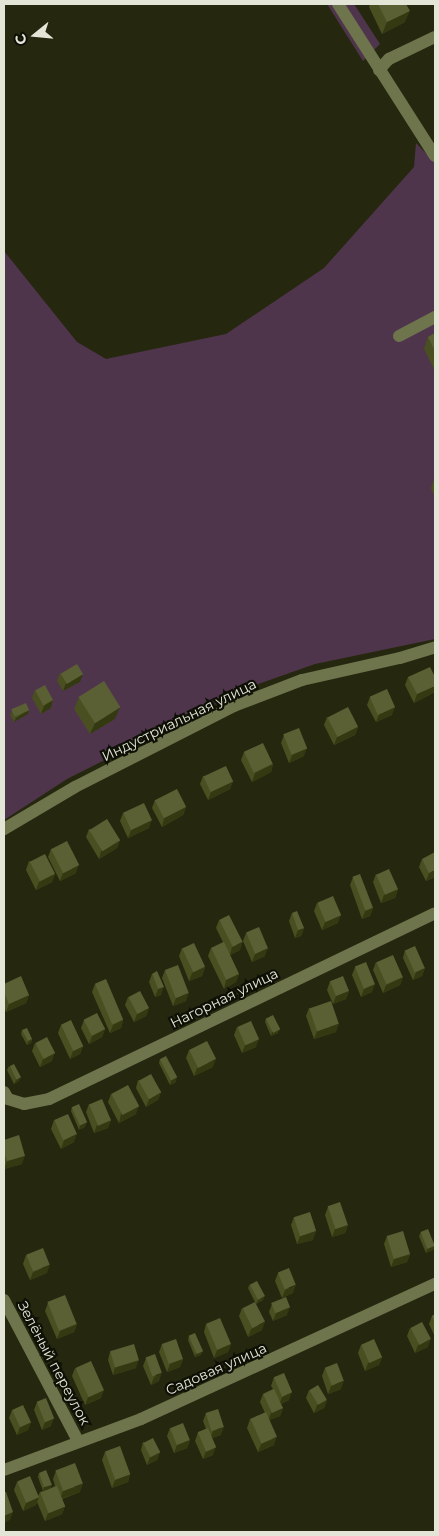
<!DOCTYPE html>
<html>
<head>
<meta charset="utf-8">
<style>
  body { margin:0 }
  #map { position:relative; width:439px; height:1536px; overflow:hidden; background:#25280f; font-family:Montserrat,sans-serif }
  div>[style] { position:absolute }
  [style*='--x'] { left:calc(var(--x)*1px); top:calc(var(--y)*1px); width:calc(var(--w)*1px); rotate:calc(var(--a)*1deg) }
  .green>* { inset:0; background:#4f354c }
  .minor>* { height:12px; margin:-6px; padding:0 6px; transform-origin:6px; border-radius:6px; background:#6e744c }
  .wall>* { inset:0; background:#4a4f21 }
  .shaded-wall>* { inset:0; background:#343911 }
  .building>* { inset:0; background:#5a6034; transform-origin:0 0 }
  span { translate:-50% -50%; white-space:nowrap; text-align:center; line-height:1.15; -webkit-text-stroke:4.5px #0e1006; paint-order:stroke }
  .street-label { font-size:14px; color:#e3e6d7 }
  .frame { position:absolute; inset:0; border:5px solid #e3e6d7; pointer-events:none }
  .north { position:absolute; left:10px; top:10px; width:50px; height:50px; -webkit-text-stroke:4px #0e1006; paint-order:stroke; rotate:253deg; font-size:14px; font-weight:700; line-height:20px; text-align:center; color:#e3e6d7 }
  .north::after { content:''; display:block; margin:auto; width:18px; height:22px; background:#e3e6d7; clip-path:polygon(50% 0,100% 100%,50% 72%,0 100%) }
</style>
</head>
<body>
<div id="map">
  <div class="green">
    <div style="clip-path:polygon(327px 4px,354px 4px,380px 44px,363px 61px)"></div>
    <div style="clip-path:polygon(416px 143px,435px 163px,435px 639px,315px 664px,247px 688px,67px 779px,4px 820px,4px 251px,77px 342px,106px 359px,226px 334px,324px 268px,414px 167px)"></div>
  </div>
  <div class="minor">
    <div style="--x:338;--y:4;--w:180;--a:57.5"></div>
    <div style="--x:379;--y:70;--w:15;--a:-48"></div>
    <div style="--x:389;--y:59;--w:51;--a:-25.6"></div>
    <div style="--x:399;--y:336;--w:41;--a:-27.8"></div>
    <div style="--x:4;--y:829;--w:82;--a:-30.6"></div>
    <div style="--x:75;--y:787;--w:178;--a:-27"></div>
    <div style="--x:234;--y:706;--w:73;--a:-20.9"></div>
    <div style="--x:302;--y:680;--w:100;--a:-12.7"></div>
    <div style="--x:400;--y:658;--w:37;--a:-17"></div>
    <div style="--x:4;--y:1092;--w:8;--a:60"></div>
    <div style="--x:8;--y:1099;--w:17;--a:17"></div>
    <div style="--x:24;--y:1104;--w:25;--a:-11"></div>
    <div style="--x:49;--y:1099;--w:428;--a:-25.7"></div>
    <div style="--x:4;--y:1300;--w:159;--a:62.3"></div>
    <div style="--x:4;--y:1470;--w:146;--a:-20.4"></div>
    <div style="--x:141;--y:1419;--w:324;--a:-24.7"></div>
  </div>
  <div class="wall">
    <div style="clip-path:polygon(370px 4px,406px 4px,405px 22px,382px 34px,369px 7px)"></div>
    <div style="clip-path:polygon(435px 333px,435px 371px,424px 349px,428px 337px)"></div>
    <div style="clip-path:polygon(435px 476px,435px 498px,431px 488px)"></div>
    <div style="clip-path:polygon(60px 673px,80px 682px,63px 691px,57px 681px)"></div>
    <div style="clip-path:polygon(408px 677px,435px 677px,435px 692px,414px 703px,405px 685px)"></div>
    <div style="clip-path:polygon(35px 690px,53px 700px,51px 708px,41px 714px,32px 698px)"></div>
    <div style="clip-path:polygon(79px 697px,115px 719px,90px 734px,74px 709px)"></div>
    <div style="clip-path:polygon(370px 697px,392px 715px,376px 722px,367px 705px)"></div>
    <div style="clip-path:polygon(29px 710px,28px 714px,14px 722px,10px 715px,12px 711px)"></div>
    <div style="clip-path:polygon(327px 717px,358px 727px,355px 735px,334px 745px,324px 725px)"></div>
    <div style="clip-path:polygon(284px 735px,304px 756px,289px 763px,281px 743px)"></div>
    <div style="clip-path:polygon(244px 752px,273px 764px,271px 772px,252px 782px,241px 760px)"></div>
    <div style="clip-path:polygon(203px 776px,233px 781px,230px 789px,208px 800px,200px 784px)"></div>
    <div style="clip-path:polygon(155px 800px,186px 807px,183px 815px,162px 827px,152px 808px)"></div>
    <div style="clip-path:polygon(123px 813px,149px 828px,128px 838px,120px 821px)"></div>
    <div style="clip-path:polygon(89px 829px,120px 840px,117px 848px,99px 859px,86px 837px)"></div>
    <div style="clip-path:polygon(51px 849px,76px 873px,60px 881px,48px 857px)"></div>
    <div style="clip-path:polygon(422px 859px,435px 877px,426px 881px,419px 867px)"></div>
    <div style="clip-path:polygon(29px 861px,55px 874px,52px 882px,36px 890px,26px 870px)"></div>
    <div style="clip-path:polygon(376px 874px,398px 889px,395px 898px,381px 903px,373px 882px)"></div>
    <div style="clip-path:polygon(353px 877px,373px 908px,370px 916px,362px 919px,350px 885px)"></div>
    <div style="clip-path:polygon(317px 903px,338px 923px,322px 930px,314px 911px)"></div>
    <div style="clip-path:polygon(292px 913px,304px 928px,301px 936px,295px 938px,289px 921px)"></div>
    <div style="clip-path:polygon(219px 920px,240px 950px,230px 955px,239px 974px,236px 982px,224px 989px,208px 956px,211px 948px,223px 942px,216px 928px)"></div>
    <div style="clip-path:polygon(246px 933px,265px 956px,252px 962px,243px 941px)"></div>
    <div style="clip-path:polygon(182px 948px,205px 967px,202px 976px,189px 981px,179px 956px)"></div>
    <div style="clip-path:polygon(405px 950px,425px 968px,422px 976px,413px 980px,403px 958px)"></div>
    <div style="clip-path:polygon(376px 962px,403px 977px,400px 985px,383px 993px,373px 970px)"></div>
    <div style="clip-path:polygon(355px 967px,372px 992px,361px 997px,352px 975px)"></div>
    <div style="clip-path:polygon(165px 970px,186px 1001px,173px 1006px,162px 978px)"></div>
    <div style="clip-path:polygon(152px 974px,161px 995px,155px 997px,149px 982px)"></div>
    <div style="clip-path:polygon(330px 981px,349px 991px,346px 999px,333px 1004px,327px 990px)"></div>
    <div style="clip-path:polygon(4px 984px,29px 995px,26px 1003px,6px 1012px,4px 1007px)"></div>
    <div style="clip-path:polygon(95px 984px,123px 1020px,121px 1028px,110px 1033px,92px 992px)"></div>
    <div style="clip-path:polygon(128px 997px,149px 1008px,146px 1016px,134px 1022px,125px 1005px)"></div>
    <div style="clip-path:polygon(309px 1008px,336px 1032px,314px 1039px,306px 1016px)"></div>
    <div style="clip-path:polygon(266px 1018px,278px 1033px,271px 1036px,265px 1022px)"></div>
    <div style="clip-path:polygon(84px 1020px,105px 1029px,102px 1037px,89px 1044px,81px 1028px)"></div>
    <div style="clip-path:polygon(61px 1025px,83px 1046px,80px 1054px,70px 1059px,58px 1033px)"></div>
    <div style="clip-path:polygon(237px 1027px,256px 1047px,242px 1053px,234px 1035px)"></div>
    <div style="clip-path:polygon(22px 1030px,32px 1039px,31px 1043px,27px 1045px,21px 1034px)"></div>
    <div style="clip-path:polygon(35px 1043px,52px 1061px,40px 1067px,32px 1051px)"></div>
    <div style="clip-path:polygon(189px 1050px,213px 1067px,194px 1076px,186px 1058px)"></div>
    <div style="clip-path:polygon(160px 1059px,176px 1082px,170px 1085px,159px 1063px)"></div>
    <div style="clip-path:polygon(9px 1066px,19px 1081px,14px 1084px,7px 1070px)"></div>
    <div style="clip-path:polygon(138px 1080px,161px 1092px,158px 1100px,146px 1107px,136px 1088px)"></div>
    <div style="clip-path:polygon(111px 1094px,136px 1114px,119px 1123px,108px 1102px)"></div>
    <div style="clip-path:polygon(89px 1104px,111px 1120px,108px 1128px,94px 1133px,86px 1112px)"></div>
    <div style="clip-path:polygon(72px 1107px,85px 1127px,79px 1130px,71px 1111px)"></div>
    <div style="clip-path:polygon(54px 1120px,74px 1142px,61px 1149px,51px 1129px)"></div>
    <div style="clip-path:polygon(4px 1140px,22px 1164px,4px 1169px)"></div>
    <div style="clip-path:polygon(328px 1207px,348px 1225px,345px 1233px,332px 1237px,325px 1215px)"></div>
    <div style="clip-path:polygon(294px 1217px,313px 1240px,297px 1244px,291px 1225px)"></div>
    <div style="clip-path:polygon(421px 1232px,435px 1246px,433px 1250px,426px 1253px,419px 1236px)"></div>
    <div style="clip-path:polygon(387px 1236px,410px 1254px,407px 1262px,391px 1267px,384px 1244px)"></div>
    <div style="clip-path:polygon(26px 1255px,47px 1273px,30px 1280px,23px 1264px)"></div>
    <div style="clip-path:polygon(278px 1273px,293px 1293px,282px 1298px,275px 1281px)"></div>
    <div style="clip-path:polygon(250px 1284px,263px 1300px,256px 1304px,248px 1288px)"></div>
    <div style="clip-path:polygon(48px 1303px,77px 1324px,74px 1332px,57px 1339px,45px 1311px)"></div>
    <div style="clip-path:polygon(272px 1304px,287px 1315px,273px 1321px,269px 1312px)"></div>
    <div style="clip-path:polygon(242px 1308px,262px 1330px,248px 1337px,239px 1316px)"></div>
    <div style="clip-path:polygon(435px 1314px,435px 1337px,429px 1324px,432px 1316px)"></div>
    <div style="clip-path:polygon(206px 1324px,231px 1344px,228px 1352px,214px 1358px,204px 1332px)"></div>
    <div style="clip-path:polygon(410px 1328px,428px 1347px,415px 1353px,407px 1336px)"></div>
    <div style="clip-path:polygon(189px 1336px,201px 1355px,195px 1357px,188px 1340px)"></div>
    <div style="clip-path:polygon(162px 1344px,183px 1359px,180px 1367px,167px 1372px,159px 1352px)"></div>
    <div style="clip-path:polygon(361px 1345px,382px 1357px,379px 1365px,365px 1371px,358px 1353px)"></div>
    <div style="clip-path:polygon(110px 1352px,136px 1368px,113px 1375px,108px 1360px)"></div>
    <div style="clip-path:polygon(146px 1358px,159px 1381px,151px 1385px,143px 1366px)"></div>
    <div style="clip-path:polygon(75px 1368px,101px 1398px,85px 1405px,72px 1376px)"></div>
    <div style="clip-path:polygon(325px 1368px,341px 1389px,328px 1394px,322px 1376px)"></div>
    <div style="clip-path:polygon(274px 1377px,289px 1400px,281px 1404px,283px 1408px,280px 1416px,269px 1420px,274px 1445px,258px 1452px,247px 1428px,250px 1419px,265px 1413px,260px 1402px,263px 1394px,273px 1389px,271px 1386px)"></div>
    <div style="clip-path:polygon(309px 1390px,327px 1400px,324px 1408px,314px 1413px,306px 1398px)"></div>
    <div style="clip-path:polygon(37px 1402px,51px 1426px,42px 1430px,34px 1410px)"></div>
    <div style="clip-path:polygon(12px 1410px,31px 1422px,28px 1430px,17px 1435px,9px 1418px)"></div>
    <div style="clip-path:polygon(206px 1413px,221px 1435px,212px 1438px,213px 1455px,203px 1459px,195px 1441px,198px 1432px,206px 1429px,203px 1421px)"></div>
    <div style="clip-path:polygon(170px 1428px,190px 1440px,187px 1448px,174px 1453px,167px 1436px)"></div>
    <div style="clip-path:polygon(143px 1442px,160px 1452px,157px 1460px,147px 1465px,141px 1450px)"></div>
    <div style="clip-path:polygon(105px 1452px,130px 1474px,128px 1482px,112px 1488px,102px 1460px)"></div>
    <div style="clip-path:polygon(56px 1471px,80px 1492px,62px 1499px,65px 1506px,62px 1514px,45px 1521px,37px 1502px,36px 1505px,23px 1511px,14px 1490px,17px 1482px,38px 1496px,40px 1492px,43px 1491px,38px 1477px,39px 1473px,51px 1488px,55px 1486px,53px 1479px)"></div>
  </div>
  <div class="shaded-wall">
    <div style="clip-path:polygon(410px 11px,405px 22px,382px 34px,387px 22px)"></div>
    <div style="clip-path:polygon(83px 674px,80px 682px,63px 691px,66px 683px)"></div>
    <div style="clip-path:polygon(435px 686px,435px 692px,414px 703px,417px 694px)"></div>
    <div style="clip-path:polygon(53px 700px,51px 708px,41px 714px,44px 706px)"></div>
    <div style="clip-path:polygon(120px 707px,115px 719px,90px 734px,95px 723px)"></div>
    <div style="clip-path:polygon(395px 707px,392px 715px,376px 722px,379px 714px)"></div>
    <div style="clip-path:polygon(29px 710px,28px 714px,14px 722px,16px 718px)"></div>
    <div style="clip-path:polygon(358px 727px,355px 735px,334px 745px,337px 737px)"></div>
    <div style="clip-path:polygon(307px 748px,304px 756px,289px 763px,292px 755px)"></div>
    <div style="clip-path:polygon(273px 764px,271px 772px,252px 782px,255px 773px)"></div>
    <div style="clip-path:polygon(233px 781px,230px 789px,208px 800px,211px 792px)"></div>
    <div style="clip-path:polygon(186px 807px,183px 815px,162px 827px,164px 818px)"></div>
    <div style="clip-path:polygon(152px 820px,149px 828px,128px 838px,131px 830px)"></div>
    <div style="clip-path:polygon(120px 840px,117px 848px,99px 859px,101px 851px)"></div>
    <div style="clip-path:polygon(79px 865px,76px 873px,60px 881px,63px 873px)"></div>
    <div style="clip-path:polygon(435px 870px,435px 877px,426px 881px,429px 873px)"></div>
    <div style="clip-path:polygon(55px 874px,52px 882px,36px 890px,39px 882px)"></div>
    <div style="clip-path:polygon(398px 889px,395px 898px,381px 903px,384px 895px)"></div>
    <div style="clip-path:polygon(373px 908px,370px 916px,362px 919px,365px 911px)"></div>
    <div style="clip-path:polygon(341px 915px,338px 923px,322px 930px,325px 922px)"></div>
    <div style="clip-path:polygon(304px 928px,301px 936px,295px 938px,298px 930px)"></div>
    <div style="clip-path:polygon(243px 942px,240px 950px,230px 955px,232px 947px)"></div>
    <div style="clip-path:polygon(268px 948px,265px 956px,252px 962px,255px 954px)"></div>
    <div style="clip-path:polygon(205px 967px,202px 976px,189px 981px,192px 973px)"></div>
    <div style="clip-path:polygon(425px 968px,422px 976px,413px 980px,416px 972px)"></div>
    <div style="clip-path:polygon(239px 974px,236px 982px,224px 989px,226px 980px)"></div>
    <div style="clip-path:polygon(403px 977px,400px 985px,383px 993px,386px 985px)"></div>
    <div style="clip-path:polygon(375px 984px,372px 992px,361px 997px,364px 989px)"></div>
    <div style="clip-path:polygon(164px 987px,161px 995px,155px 997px,158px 989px)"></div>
    <div style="clip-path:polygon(349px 991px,346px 999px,333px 1004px,336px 996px)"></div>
    <div style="clip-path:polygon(189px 993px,186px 1001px,173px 1006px,176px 998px)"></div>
    <div style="clip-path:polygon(29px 995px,26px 1003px,6px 1012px,9px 1004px)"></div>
    <div style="clip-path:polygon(149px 1008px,146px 1016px,134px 1022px,137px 1014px)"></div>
    <div style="clip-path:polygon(123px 1020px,121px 1028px,110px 1033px,113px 1025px)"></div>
    <div style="clip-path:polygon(339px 1024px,336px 1032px,314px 1039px,317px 1031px)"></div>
    <div style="clip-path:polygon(105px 1029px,102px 1037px,89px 1044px,92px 1036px)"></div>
    <div style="clip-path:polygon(280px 1029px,278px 1033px,271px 1036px,272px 1032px)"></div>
    <div style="clip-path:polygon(32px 1039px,31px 1043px,27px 1045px,28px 1041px)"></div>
    <div style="clip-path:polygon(259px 1039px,256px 1047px,242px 1053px,245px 1045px)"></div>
    <div style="clip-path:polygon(83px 1046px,80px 1054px,70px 1059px,73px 1051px)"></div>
    <div style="clip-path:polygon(55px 1053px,52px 1061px,40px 1067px,43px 1059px)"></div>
    <div style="clip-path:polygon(216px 1059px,213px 1067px,194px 1076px,197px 1068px)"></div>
    <div style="clip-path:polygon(21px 1077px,19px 1081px,14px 1084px,16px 1080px)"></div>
    <div style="clip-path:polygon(177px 1077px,176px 1082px,170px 1085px,171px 1080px)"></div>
    <div style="clip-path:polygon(161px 1092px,158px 1100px,146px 1107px,149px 1099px)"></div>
    <div style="clip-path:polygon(139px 1106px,136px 1114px,119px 1123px,121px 1114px)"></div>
    <div style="clip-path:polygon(111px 1120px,108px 1128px,94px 1133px,97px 1125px)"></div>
    <div style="clip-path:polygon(87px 1122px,85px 1127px,79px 1130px,80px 1125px)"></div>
    <div style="clip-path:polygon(77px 1134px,74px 1142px,61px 1149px,64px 1140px)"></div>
    <div style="clip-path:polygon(25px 1156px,22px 1164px,4px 1169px,7px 1161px)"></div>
    <div style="clip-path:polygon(348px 1225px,345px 1233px,332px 1237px,335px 1229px)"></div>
    <div style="clip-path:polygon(316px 1231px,313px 1240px,297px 1244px,300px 1236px)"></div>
    <div style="clip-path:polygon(435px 1246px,433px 1250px,426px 1253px,427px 1249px)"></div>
    <div style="clip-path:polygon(410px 1254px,407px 1262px,391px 1267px,394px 1259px)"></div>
    <div style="clip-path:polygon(50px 1265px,47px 1273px,30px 1280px,33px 1272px)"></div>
    <div style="clip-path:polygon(296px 1285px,293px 1293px,282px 1298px,285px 1290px)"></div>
    <div style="clip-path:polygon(265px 1296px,263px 1300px,256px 1304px,258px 1300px)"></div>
    <div style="clip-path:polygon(290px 1307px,287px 1315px,273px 1321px,276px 1313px)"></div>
    <div style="clip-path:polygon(265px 1322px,262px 1330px,248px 1337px,251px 1329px)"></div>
    <div style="clip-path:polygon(77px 1324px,74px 1332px,57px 1339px,60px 1331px)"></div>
    <div style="clip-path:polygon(431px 1339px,428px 1347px,415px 1353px,418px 1345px)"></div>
    <div style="clip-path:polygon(231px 1344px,228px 1352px,214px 1358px,217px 1350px)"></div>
    <div style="clip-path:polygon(203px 1351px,201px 1355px,195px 1357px,196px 1353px)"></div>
    <div style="clip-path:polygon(382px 1357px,379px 1365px,365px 1371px,368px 1363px)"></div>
    <div style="clip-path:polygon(183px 1359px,180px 1367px,167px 1372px,170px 1364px)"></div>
    <div style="clip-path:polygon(139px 1360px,136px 1368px,113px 1375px,115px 1367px)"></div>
    <div style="clip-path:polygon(162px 1373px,159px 1381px,151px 1385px,154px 1377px)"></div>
    <div style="clip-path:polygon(344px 1381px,341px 1389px,328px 1394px,331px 1386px)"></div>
    <div style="clip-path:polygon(104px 1390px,101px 1398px,85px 1405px,88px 1397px)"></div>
    <div style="clip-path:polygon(292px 1392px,289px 1400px,279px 1405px,282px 1397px)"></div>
    <div style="clip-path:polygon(327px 1400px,324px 1408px,314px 1413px,317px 1405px)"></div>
    <div style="clip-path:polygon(283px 1408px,280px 1416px,268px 1421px,271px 1413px)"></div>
    <div style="clip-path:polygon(54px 1418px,51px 1426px,42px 1430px,45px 1422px)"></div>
    <div style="clip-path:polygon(31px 1422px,28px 1430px,17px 1435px,20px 1427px)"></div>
    <div style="clip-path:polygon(224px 1427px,221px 1435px,210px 1439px,213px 1431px)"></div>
    <div style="clip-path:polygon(277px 1437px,274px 1445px,258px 1452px,261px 1444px)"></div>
    <div style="clip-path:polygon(190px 1440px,187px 1448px,174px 1453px,177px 1445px)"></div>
    <div style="clip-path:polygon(216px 1447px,213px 1455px,203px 1459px,206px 1451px)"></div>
    <div style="clip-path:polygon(160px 1452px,157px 1460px,147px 1465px,150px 1457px)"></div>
    <div style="clip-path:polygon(130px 1474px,128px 1482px,112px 1488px,115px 1480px)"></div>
    <div style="clip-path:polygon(83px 1484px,80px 1492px,60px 1499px,63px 1491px)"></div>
    <div style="clip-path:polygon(52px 1485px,50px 1489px,43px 1491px,44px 1487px)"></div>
    <div style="clip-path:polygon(39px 1497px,36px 1505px,23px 1511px,26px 1503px)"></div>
    <div style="clip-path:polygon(65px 1506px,62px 1514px,45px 1521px,48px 1513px)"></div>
    <div style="clip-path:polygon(13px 1512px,10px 1520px,4px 1523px,4px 1516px)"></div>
  </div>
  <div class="building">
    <div style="clip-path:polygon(378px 4px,406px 4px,410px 11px,387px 22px)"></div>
    <div style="clip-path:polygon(435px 333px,435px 351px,428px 337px)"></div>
    <div style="left:77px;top:664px;width:12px;height:19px;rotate:59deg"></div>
    <div style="clip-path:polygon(430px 667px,435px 677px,435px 686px,417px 694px,408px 677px)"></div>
    <div style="left:104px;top:681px;width:31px;height:30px;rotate:58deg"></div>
    <div style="left:45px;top:685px;width:17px;height:11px;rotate:62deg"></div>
    <div style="left:387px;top:689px;width:20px;height:19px;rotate:66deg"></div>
    <div style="left:26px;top:703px;width:8px;height:16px;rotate:67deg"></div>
    <div style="left:348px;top:707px;width:22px;height:23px;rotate:63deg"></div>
    <div style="left:299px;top:728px;width:22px;height:17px;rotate:68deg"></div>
    <div style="left:263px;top:743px;width:23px;height:21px;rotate:65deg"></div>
    <div style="left:226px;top:766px;width:17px;height:25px;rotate:65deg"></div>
    <div style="left:177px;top:789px;width:20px;height:25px;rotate:63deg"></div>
    <div style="left:144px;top:803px;width:19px;height:23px;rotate:65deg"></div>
    <div style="left:107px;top:819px;width:25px;height:21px;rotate:58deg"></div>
    <div style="left:67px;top:841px;width:27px;height:18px;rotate:63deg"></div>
    <div style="clip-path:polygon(435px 852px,435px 870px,429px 873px,422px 859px)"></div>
    <div style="left:45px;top:854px;width:22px;height:17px;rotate:63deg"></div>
    <div style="left:389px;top:869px;width:22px;height:14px;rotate:66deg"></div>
    <div style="left:360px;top:874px;width:36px;height:8px;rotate:69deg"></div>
    <div style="left:333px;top:896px;width:21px;height:17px;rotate:67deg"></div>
    <div style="clip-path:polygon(297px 911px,304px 928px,298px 930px,292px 913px)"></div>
    <div style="left:229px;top:915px;width:30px;height:11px;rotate:63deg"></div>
    <div style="left:259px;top:927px;width:23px;height:14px;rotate:67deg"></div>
    <div style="left:224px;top:942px;width:35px;height:14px;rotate:65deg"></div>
    <div style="left:194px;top:943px;width:26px;height:13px;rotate:65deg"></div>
    <div style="left:415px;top:946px;width:24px;height:11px;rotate:66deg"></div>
    <div style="left:393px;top:955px;width:24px;height:18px;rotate:66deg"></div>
    <div style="left:366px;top:962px;width:24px;height:12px;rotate:68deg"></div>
    <div style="left:178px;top:965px;width:30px;height:14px;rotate:69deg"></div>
    <div style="clip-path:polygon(157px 971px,164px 987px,158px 989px,152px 974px)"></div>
    <div style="clip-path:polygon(21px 976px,29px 995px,9px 1004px,4px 992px,4px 984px)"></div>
    <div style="left:343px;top:976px;width:16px;height:14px;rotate:68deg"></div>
    <div style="left:106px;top:979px;width:44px;height:12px;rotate:67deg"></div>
    <div style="left:140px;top:991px;width:19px;height:13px;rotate:62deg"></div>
    <div style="left:331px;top:1001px;width:24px;height:23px;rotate:71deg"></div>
    <div style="left:97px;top:1013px;width:18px;height:15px;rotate:63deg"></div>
    <div style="left:273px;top:1015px;width:16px;height:8px;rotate:63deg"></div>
    <div style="left:71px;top:1020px;width:29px;height:11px;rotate:65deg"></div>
    <div style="left:251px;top:1021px;width:20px;height:15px;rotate:66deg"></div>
    <div style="clip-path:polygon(27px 1028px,32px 1039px,28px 1041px,22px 1030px)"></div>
    <div style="left:47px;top:1037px;width:18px;height:13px;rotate:63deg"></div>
    <div style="left:207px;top:1041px;width:20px;height:20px;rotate:63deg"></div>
    <div style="left:166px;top:1056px;width:24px;height:7px;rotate:62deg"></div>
    <div style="left:14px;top:1064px;width:15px;height:5px;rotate:62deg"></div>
    <div style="left:151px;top:1074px;width:21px;height:14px;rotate:61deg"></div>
    <div style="left:128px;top:1085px;width:24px;height:19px;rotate:62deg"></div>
    <div style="left:102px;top:1099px;width:23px;height:14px;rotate:67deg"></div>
    <div style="left:79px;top:1104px;width:20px;height:8px;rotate:66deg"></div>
    <div style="left:68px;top:1114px;width:22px;height:15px;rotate:66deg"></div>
    <div style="clip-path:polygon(19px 1135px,25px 1156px,7px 1161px,4px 1152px,4px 1140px)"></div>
    <div style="left:340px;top:1202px;width:24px;height:13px;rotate:71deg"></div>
    <div style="left:310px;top:1212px;width:20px;height:17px;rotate:72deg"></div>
    <div style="left:428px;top:1229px;width:18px;height:8px;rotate:68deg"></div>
    <div style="left:403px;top:1231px;width:24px;height:17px;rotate:73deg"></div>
    <div style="left:43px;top:1248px;width:18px;height:18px;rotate:68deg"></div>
    <div style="left:289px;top:1268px;width:18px;height:12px;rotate:68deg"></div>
    <div style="left:257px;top:1281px;width:17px;height:8px;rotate:62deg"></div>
    <div style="left:65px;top:1295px;width:31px;height:19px;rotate:68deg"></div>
    <div style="left:286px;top:1297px;width:11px;height:16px;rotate:68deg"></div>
    <div style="left:255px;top:1302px;width:22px;height:14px;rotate:63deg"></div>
    <div style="clip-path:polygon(435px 1314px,435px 1323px,432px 1316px)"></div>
    <div style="left:220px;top:1318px;width:28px;height:15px;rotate:67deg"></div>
    <div style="left:422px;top:1322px;width:19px;height:13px;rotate:62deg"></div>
    <div style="left:195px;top:1333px;width:20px;height:7px;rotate:66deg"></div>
    <div style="left:176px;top:1339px;width:21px;height:15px;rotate:71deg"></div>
    <div style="left:374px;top:1339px;width:20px;height:14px;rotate:66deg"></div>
    <div style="left:134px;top:1344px;width:17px;height:25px;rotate:73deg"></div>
    <div style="left:155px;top:1354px;width:20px;height:10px;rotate:70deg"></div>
    <div style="left:91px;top:1361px;width:32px;height:17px;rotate:66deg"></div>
    <div style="left:337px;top:1363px;width:19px;height:13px;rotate:69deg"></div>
    <div style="left:284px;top:1373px;width:21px;height:11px;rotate:67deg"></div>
    <div style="left:318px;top:1385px;width:17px;height:10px;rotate:59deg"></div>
    <div style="left:274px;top:1389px;width:21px;height:12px;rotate:65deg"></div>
    <div style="left:46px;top:1398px;width:22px;height:10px;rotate:68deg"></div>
    <div style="left:23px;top:1405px;width:19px;height:12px;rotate:65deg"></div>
    <div style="left:218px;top:1409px;width:19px;height:13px;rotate:72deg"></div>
    <div style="left:266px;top:1412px;width:27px;height:17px;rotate:66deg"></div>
    <div style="left:183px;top:1423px;width:18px;height:14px;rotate:68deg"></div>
    <div style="left:208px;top:1428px;width:21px;height:11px;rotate:67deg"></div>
    <div style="left:153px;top:1438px;width:16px;height:11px;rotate:63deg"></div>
    <div style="left:120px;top:1446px;width:30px;height:16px;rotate:70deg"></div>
    <div style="left:75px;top:1463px;width:22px;height:21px;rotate:69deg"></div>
    <div style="clip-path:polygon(46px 1470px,52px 1485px,44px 1487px,39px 1473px)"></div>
    <div style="left:30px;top:1476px;width:23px;height:14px;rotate:67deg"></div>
    <div style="left:57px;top:1486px;width:22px;height:18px;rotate:68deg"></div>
    <div style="clip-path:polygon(4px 1492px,6px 1492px,13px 1512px,4px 1516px)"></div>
  </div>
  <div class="street-label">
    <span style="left:179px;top:720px;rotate:-26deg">Индустриальная улица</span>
    <span style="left:224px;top:998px;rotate:-26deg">Нагорная улица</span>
    <span style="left:54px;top:1363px;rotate:62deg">Зелёный переулок</span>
    <span style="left:216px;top:1369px;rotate:-24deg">Садовая улица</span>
  </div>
  <div class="frame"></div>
  <div class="north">С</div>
</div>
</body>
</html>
